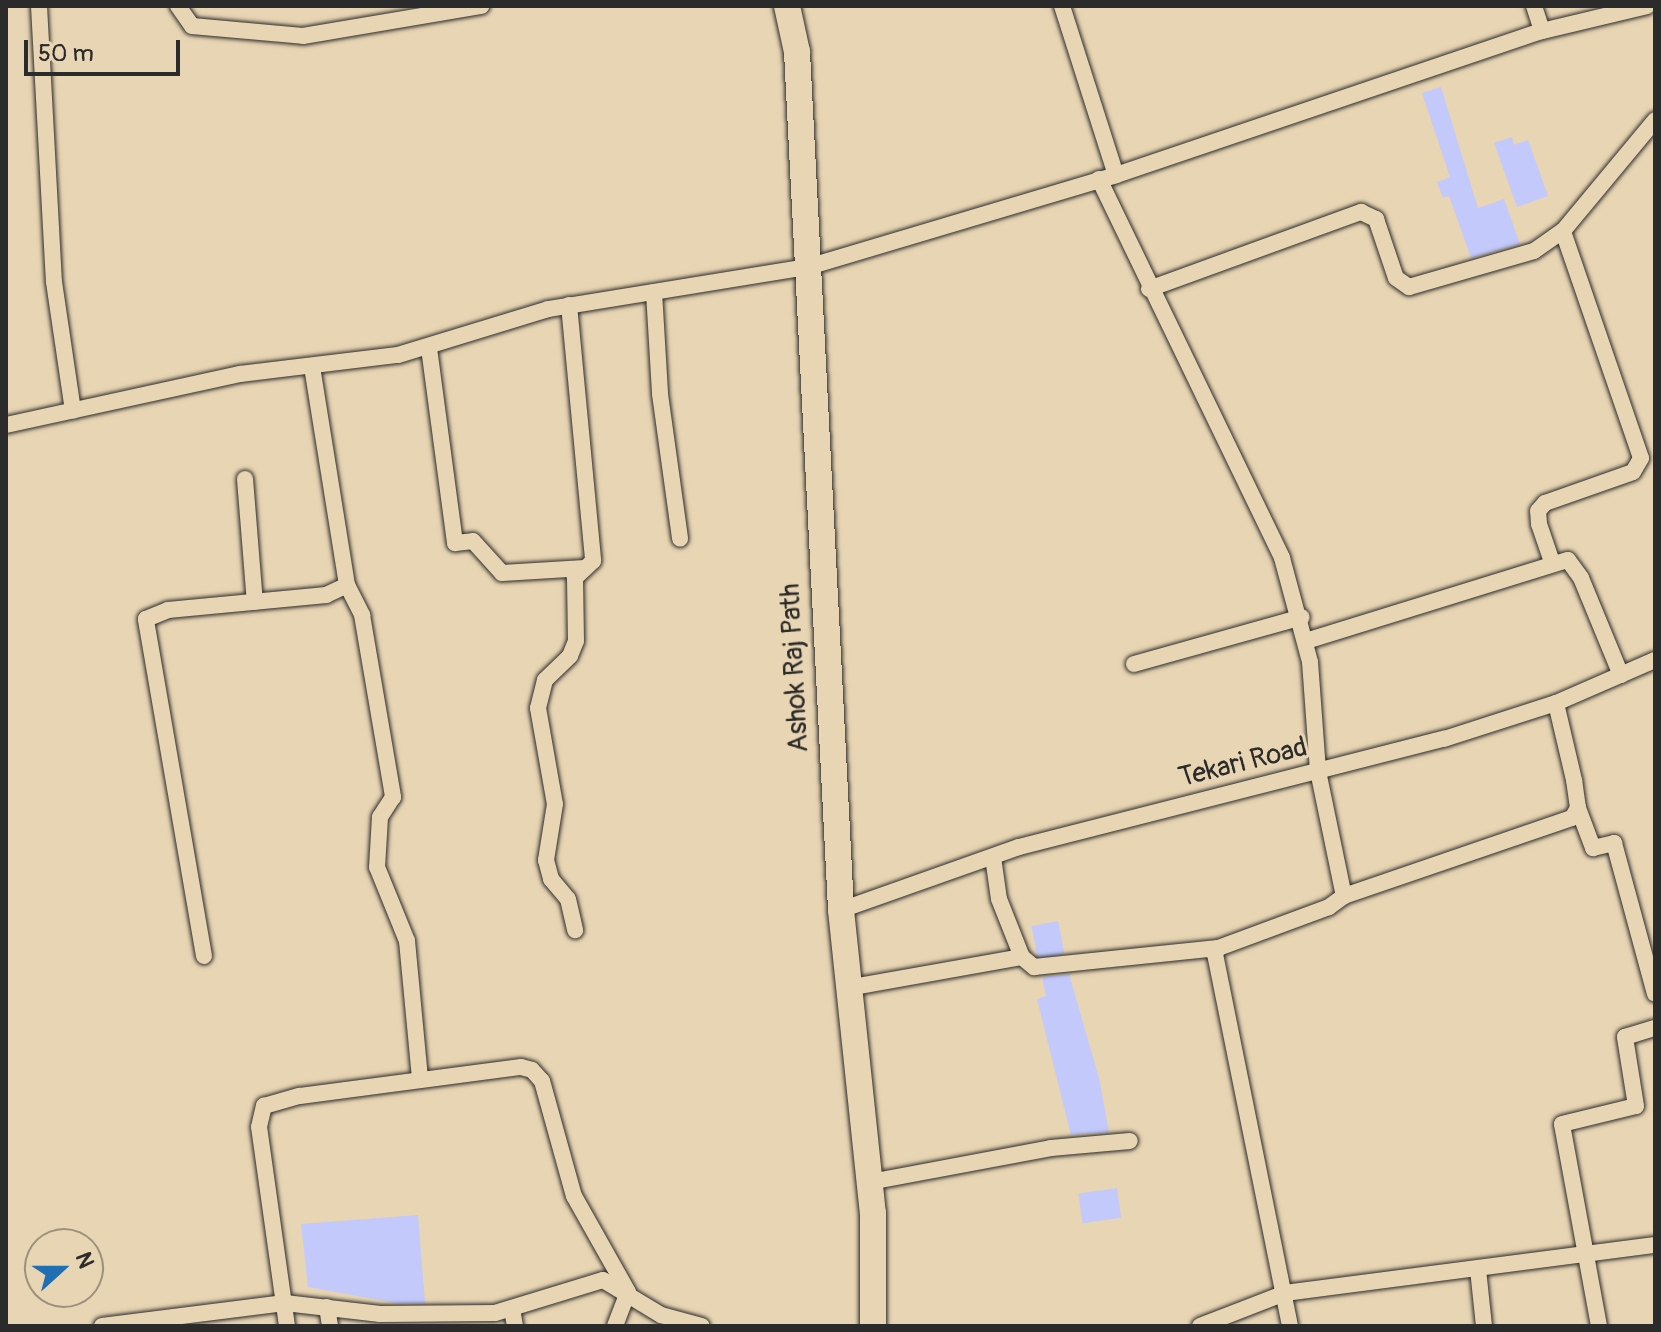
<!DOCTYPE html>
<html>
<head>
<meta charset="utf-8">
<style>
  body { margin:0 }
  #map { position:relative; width:1661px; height:1332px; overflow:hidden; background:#e8d5b3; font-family:Pangolin,sans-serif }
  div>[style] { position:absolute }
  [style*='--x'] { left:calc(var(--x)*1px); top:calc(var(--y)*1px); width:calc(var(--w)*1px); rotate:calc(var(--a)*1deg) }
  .building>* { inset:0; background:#c3c9fb; transform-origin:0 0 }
  .roads { filter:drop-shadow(0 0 2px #2b2b2b) drop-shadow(0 0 2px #2b2b2b) }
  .street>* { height:16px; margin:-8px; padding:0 8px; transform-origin:8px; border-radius:8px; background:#e8d5b3 }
  .primary>* { height:26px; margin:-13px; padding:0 13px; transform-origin:13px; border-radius:13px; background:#e8d5b3 }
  span { translate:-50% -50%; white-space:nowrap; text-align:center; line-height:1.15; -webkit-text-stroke:6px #e8d5b3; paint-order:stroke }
  .street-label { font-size:28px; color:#2b2b2b }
  .frame { position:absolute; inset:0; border:8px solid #2b2b2b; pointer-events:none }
  .north { position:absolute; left:24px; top:1228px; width:80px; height:80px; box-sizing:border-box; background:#e8d5b3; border:2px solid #9c917d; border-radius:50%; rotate:69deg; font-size:22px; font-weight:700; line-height:32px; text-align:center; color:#2b2b2b }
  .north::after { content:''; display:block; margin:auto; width:28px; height:36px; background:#1f6fb2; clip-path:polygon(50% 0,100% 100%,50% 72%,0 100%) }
  .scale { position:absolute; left:24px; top:40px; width:156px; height:36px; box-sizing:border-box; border:4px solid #2b2b2b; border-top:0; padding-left:10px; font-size:24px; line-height:28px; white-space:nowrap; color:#2b2b2b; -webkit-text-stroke:6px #e8d5b3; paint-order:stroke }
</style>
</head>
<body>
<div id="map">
  <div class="building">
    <div style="clip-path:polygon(1441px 87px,1478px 208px,1504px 199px,1520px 244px,1471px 258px,1449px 196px,1443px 198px,1437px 182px,1450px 177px,1422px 93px)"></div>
    <div style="clip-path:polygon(1512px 137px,1514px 145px,1528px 140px,1548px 196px,1517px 207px,1494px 143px)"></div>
    <div style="left:1058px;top:921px;width:33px;height:27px;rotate:79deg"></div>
    <div style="clip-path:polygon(1069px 974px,1099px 1078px,1109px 1132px,1071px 1135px,1037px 999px,1046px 996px,1042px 977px)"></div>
    <div style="left:1117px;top:1188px;width:30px;height:39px;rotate:82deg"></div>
    <div style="clip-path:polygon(418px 1215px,425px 1303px,396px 1303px,308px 1287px,301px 1224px)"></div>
  </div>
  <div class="roads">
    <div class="street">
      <div style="--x:39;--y:6;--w:276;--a:86.9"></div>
      <div style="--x:54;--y:282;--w:130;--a:81.6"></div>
      <div style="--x:178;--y:6;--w:24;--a:55"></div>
      <div style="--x:192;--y:26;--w:111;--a:5.1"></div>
      <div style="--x:303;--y:36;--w:181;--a:-9.6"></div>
      <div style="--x:1062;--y:6;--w:177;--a:72.3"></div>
      <div style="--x:1534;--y:6;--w:26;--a:72"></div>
      <div style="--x:1099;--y:179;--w:421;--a:64.2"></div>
      <div style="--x:1282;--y:558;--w:108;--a:74.9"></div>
      <div style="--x:1310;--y:662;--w:109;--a:85.8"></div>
      <div style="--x:1318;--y:771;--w:128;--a:78.3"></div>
      <div style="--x:1344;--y:896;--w:19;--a:144"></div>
      <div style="--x:1329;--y:907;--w:118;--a:159.7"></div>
      <div style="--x:1218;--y:948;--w:7;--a:117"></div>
      <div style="--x:1215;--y:954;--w:379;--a:78.6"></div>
      <div style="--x:1149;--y:289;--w:226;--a:-20"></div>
      <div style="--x:1361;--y:212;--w:17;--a:25"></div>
      <div style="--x:1376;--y:219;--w:62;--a:71.3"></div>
      <div style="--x:1396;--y:278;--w:16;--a:35"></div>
      <div style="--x:1409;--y:287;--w:130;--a:-16.1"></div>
      <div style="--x:1534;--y:251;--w:35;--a:-35"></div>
      <div style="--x:1563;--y:231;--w:144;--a:-50.3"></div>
      <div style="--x:654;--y:292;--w:102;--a:86.6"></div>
      <div style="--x:660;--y:394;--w:146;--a:82.1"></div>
      <div style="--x:569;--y:305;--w:257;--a:84.6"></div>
      <div style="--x:593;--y:561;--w:25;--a:137"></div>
      <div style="--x:575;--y:578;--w:63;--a:89.1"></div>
      <div style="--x:576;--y:641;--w:16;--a:112"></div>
      <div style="--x:570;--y:656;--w:35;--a:136"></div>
      <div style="--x:545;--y:680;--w:29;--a:104"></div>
      <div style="--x:538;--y:708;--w:97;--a:80"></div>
      <div style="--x:555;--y:804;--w:57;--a:99.1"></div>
      <div style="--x:546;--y:860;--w:20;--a:75"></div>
      <div style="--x:551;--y:879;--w:26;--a:50"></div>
      <div style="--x:568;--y:899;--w:32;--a:77"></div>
      <div style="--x:429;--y:348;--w:197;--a:82.4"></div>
      <div style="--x:455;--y:543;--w:18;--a:-6"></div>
      <div style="--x:473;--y:541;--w:43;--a:47.8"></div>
      <div style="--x:502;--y:573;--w:83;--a:-3.4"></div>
      <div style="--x:6;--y:425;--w:239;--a:-12.3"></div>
      <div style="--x:240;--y:374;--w:159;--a:-6.9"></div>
      <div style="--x:398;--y:355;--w:157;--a:-17"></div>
      <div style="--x:548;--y:309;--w:263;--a:-9.2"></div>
      <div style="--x:808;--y:267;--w:321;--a:-16.6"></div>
      <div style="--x:1116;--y:175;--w:450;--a:-18.7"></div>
      <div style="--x:1542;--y:31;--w:108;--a:-13.4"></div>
      <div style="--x:245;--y:479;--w:123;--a:85.4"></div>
      <div style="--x:1552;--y:562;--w:40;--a:-108.9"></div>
      <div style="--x:1539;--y:524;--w:13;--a:-94"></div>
      <div style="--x:1538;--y:511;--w:11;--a:-49"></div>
      <div style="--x:1545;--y:503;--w:93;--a:-19.4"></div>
      <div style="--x:1633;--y:472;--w:16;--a:-60"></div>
      <div style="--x:1641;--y:458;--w:240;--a:-109"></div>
      <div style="--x:347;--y:585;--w:34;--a:63"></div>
      <div style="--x:362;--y:615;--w:185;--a:80.3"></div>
      <div style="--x:393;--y:797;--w:24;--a:123"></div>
      <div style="--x:380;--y:817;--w:50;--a:93.4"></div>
      <div style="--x:377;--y:867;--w:80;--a:67.9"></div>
      <div style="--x:407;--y:941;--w:139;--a:84.6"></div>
      <div style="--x:1306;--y:641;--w:274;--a:-17.2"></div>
      <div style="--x:1568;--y:560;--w:22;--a:54"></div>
      <div style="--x:1581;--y:578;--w:105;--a:67.6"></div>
      <div style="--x:1134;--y:664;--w:174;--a:-15.6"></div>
      <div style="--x:1578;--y:808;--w:43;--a:69.4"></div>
      <div style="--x:1593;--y:848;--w:22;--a:-13"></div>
      <div style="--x:1614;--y:843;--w:156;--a:74.8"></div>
      <div style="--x:993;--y:857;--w:42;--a:81.9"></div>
      <div style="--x:999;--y:899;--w:62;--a:68.4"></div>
      <div style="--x:1022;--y:957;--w:16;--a:40"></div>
      <div style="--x:1034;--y:967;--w:185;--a:-5.9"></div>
      <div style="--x:1344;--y:896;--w:241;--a:-18.9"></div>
      <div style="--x:1572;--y:818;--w:12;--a:-59"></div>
      <div style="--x:1578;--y:808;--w:28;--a:-98"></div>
      <div style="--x:1574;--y:780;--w:79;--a:-103.2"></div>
      <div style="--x:841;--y:910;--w:189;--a:-19.5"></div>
      <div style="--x:1019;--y:847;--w:439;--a:-14.3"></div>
      <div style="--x:1444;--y:739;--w:118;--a:-17.8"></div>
      <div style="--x:1556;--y:703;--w:108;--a:-23.5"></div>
      <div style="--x:204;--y:956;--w:342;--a:-99.8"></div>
      <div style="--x:146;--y:619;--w:24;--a:-22"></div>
      <div style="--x:168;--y:610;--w:159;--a:-5.4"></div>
      <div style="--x:326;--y:595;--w:23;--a:-25"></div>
      <div style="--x:347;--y:585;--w:222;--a:-99.1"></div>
      <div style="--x:853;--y:987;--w:172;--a:-10.1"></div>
      <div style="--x:870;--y:1182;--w:184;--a:-10.6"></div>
      <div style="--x:1051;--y:1148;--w:79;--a:-5.1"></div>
      <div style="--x:1478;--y:1269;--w:57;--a:84"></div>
      <div style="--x:327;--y:1307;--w:19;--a:81"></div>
      <div style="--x:512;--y:1309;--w:17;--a:80"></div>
      <div style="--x:102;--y:1326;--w:184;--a:-7.2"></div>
      <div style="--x:285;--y:1303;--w:96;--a:6.6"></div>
      <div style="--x:380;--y:1314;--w:115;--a:-0.5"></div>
      <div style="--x:495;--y:1313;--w:113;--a:-17"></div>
      <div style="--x:603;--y:1280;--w:68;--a:31.1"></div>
      <div style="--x:661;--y:1315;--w:42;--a:15"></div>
      <div style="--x:287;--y:1326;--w:201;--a:-98"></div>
      <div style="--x:259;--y:1127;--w:22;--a:-77"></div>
      <div style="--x:264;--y:1106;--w:37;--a:-16"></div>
      <div style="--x:300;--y:1096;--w:223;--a:-7.5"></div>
      <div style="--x:521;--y:1067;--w:11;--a:15"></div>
      <div style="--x:532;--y:1070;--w:15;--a:48"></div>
      <div style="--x:542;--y:1081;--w:119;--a:74.5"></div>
      <div style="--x:574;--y:1196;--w:110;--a:60.6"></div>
      <div style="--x:628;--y:1292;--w:36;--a:111"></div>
      <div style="--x:1200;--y:1326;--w:91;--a:-21.2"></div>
      <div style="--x:1285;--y:1293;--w:373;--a:-7.4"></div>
      <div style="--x:1599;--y:1326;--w:205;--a:-100.4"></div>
      <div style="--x:1562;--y:1124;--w:76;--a:-13.7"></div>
      <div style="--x:1636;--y:1106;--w:70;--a:-99.1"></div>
      <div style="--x:1625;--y:1037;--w:31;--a:-17"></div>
    </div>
    <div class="primary">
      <div style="--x:787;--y:6;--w:47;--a:77.7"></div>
      <div style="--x:797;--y:52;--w:859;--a:87.06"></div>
      <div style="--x:841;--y:910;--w:305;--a:84"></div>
      <div style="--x:873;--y:1213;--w:113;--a:90"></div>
    </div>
  </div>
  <div class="street-label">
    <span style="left:795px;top:668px;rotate:-93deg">Ashok Raj Path</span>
    <span style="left:1243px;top:763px;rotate:-14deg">Tekari Road</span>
  </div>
  <div class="frame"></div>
  <div class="north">N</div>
  <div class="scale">50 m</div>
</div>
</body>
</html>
